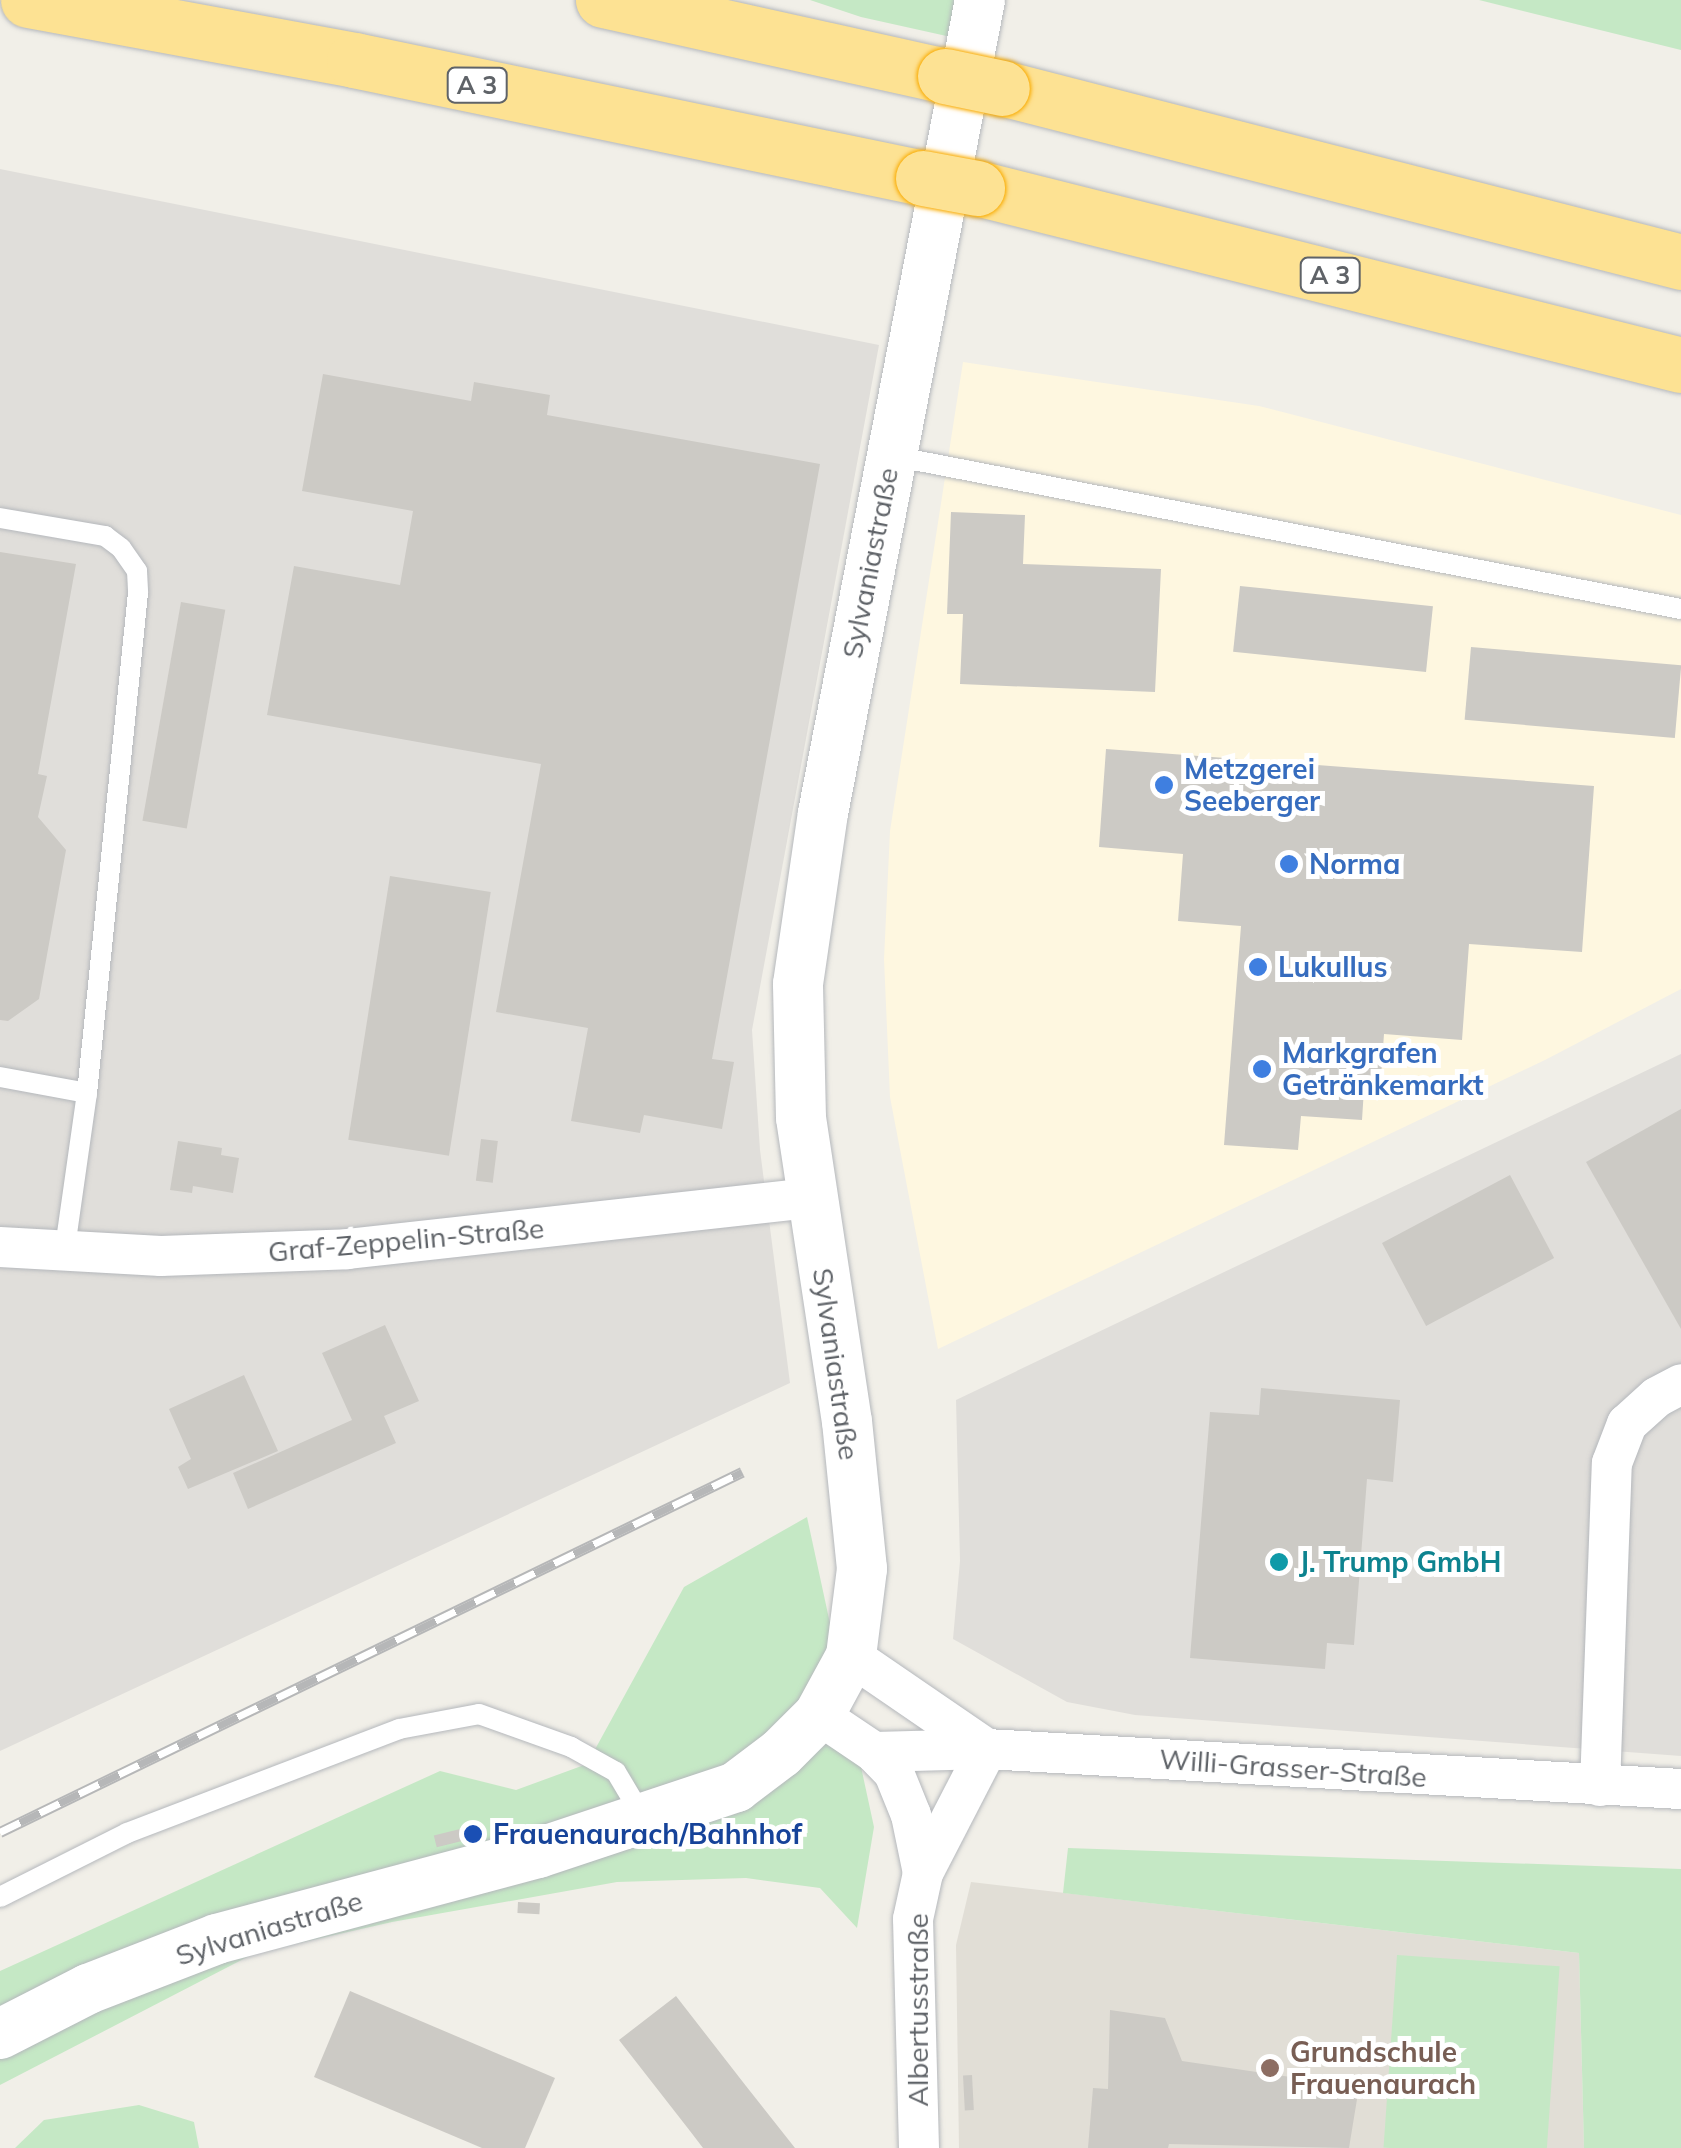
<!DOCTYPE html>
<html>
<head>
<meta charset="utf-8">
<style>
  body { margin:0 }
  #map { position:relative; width:1681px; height:2148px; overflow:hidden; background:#f1efe8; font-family:Mulish,sans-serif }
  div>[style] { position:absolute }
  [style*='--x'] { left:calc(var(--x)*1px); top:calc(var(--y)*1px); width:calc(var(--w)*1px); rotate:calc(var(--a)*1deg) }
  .commercial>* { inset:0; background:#fef7e0 }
  .industrial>* { inset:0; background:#e0deda }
  .education>* { inset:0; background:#e1ded6 }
  .green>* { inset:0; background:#c5e8c5; transform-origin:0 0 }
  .building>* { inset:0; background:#cccac5; transform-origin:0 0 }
  .roads { filter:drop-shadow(0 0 2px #b5b8bc) drop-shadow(0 0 2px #b5b8bc) }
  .service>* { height:20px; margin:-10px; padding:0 10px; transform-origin:10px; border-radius:10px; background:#fff }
  .minor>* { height:40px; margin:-20px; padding:0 20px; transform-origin:20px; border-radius:20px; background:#fff }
  .tertiary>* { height:50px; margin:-25px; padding:0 25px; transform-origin:25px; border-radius:25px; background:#fff }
  .motorway>* { height:55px; margin:-27.5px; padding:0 27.5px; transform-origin:27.5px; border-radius:27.5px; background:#fde293 }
  .rail>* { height:11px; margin-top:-5.5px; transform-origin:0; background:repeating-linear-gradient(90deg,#fff 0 22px,#b6b7b8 0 44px); box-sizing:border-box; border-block:2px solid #b6b7b8 }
  .bridges { filter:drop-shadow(0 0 2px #f9ab00) drop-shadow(0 0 2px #f9ab00) }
  .motorway-bridge>* { height:55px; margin:-27.5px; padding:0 27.5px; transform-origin:27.5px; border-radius:27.5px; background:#fde293 }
  .dots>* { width:28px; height:28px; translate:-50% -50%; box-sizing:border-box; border:5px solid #fff; border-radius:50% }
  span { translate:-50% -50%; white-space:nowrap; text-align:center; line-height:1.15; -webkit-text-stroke:10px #fff; paint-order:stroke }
  .shield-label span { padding:2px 8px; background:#fff; border:2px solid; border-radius:8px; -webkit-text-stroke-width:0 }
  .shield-label { font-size:25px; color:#5f6368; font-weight:700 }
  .street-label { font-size:28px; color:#5f6368 }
  .shop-label { font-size:28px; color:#366cbe; font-weight:700 }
  .left { translate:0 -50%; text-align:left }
  .culture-label { font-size:28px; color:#0d838f; font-weight:700 }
  .transit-label { font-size:28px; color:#164399; font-weight:700 }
  .education-label { font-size:28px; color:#785e54; font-weight:700 }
</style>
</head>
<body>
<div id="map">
  <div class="commercial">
    <div style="clip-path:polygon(963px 362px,1259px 406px,1681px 515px,1681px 989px,1545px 1060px,938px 1349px,890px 1097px,884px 959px,890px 831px)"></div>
  </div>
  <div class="industrial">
    <div style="clip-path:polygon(0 169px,879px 345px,752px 1030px,760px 1150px,790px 1383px,0 1751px)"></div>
    <div style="clip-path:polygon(1681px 1054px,1681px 1756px,1135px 1715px,1067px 1702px,953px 1639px,960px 1561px,956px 1400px)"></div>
  </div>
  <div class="education">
    <div style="clip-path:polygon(971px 1882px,1579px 1953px,1584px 2148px,959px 2148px,956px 1945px)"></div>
  </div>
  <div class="green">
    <div style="clip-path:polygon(810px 0,964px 0,960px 39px,861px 17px)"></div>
    <div style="clip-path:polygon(1479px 0,1681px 0,1681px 50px)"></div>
    <div style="clip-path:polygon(807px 1517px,874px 1827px,857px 1928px,820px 1888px,746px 1878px,617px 1882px,392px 1922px,255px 1953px,0 2085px,0 1971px,440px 1771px,516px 1790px,587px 1764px,684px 1587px)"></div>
    <div style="clip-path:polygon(1068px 1848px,1681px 1869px,1681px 2148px,1584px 2148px,1579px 1953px,1063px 1893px)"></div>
    <div style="left:1397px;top:1955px;width:163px;height:193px;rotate:4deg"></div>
    <div style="clip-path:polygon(139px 2105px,194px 2122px,199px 2148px,15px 2148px,44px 2120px)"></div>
  </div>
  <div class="building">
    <div style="clip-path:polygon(323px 374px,471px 401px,474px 382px,550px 395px,547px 415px,820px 464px,712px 1059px,734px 1062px,722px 1129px,644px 1115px,640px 1133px,571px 1121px,588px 1028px,496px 1012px,541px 764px,267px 715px,294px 566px,400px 585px,413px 511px,302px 491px)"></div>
    <div style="clip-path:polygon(951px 512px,1025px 515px,1023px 564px,1161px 569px,1155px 692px,960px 684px,963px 614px,947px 614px)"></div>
    <div style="clip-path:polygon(0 552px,76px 564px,38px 774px,47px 776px,38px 817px,66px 850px,39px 999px,8px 1021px,0 1020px)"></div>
    <div style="left:1240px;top:586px;width:194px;height:66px;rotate:6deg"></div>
    <div style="left:181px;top:602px;width:45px;height:222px;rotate:10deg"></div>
    <div style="left:1471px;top:647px;width:211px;height:73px;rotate:5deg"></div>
    <div style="clip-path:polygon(1106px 749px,1594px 786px,1582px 952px,1469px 944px,1462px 1040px,1384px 1034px,1380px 1091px,1364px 1089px,1362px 1120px,1301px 1116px,1298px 1150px,1224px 1145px,1241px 926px,1178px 921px,1183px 854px,1099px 847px)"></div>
    <div style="left:390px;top:876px;width:102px;height:267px;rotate:9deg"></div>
    <div style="clip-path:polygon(1681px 1109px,1681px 1329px,1586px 1162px)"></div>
    <div style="left:481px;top:1139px;width:17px;height:42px;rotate:7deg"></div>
    <div style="clip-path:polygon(178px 1141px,222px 1148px,221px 1155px,239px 1158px,233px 1193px,193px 1186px,192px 1193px,170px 1190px)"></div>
    <div style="left:1510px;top:1175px;width:94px;height:145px;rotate:62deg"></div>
    <div style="clip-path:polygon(385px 1325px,419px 1401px,384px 1416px,396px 1443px,248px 1509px,233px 1473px,352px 1420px,322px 1353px)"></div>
    <div style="clip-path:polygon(244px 1375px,278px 1451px,188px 1489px,178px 1467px,191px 1459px,169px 1409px)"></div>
    <div style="clip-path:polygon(1261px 1388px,1400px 1400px,1393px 1482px,1367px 1479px,1354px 1645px,1327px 1643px,1325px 1669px,1190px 1658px,1210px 1412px,1259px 1415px)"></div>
    <div style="left:460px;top:1829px;width:12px;height:27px;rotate:76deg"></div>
    <div style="left:518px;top:1902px;width:22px;height:11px;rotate:3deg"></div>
    <div style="clip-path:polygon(350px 1991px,555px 2078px,525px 2148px,482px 2148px,314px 2077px)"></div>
    <div style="clip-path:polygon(676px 1996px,746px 2086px,795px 2148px,703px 2148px,690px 2131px,619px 2040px)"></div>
    <div style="clip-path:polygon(1110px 2010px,1165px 2018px,1182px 2061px,1359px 2087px,1349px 2148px,1169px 2144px,1168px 2148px,1088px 2148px,1093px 2088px,1108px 2089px)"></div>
    <div style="left:972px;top:2075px;width:35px;height:9px;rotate:87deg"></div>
  </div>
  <div class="roads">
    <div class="service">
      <div style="--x:893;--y:456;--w:803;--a:10.99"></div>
      <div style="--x:0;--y:518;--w:107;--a:9.7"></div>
      <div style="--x:105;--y:536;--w:20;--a:37"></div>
      <div style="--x:121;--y:548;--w:28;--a:55"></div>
      <div style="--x:137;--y:571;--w:22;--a:87"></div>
      <div style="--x:138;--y:593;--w:503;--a:95.82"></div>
      <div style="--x:87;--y:1093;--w:163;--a:98.1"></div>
      <div style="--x:0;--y:1077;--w:88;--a:10.4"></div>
      <div style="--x:0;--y:1897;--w:142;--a:-26.7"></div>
      <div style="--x:127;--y:1833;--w:291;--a:-20.9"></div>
      <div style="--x:399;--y:1729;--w:81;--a:-10.6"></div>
      <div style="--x:479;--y:1714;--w:98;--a:19.7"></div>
      <div style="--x:571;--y:1747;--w:51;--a:29.1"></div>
      <div style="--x:616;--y:1772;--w:55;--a:59.2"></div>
    </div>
    <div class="minor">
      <div style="--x:0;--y:1247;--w:161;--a:3.2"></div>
      <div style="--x:161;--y:1256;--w:187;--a:-2.1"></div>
      <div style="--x:348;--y:1249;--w:466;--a:-6.3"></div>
      <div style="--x:851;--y:1656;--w:165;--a:34.4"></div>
      <div style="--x:819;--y:1715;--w:66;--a:33.9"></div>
      <div style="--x:874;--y:1752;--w:29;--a:46"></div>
      <div style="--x:894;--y:1773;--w:45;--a:68"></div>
      <div style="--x:911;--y:1815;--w:59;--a:78.3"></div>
      <div style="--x:874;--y:1752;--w:113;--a:-1.5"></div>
      <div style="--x:987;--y:1749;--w:695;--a:3.3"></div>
      <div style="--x:1600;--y:1786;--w:323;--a:-87.9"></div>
      <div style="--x:1612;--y:1463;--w:42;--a:-69"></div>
      <div style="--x:1627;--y:1424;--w:40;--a:-42"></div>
      <div style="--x:1657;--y:1397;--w:27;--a:-28"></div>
      <div style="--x:919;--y:2148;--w:229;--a:-91.5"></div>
      <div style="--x:913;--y:1919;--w:47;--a:-77.7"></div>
      <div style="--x:923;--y:1873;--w:140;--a:-62.7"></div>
    </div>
    <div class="tertiary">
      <div style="--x:0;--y:2034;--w:99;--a:-27.1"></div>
      <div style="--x:88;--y:1989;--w:138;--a:-21.2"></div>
      <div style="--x:217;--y:1939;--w:332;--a:-15"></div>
      <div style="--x:538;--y:1853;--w:209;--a:-18.4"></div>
      <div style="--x:736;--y:1787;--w:56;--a:-37.1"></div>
      <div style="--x:781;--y:1753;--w:54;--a:-45"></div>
      <div style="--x:819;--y:1715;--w:67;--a:-61.5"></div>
      <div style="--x:851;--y:1656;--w:88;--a:-82.8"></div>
      <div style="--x:862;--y:1569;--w:148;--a:-95.8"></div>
      <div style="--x:847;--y:1422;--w:307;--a:-98.6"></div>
      <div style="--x:801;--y:1118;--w:134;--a:-91.3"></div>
      <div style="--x:798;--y:984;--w:173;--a:-81.7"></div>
      <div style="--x:823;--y:813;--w:828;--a:-79.07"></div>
    </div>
    <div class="motorway">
      <div style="--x:28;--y:0;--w:331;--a:10.4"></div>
      <div style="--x:354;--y:60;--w:581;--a:11.72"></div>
      <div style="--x:603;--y:0;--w:350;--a:12.5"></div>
      <div style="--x:1002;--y:88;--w:701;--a:14.37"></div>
      <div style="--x:977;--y:188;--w:726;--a:14.11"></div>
    </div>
  </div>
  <div class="rail">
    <div style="--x:0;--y:1832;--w:825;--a:-25.88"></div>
  </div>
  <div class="bridges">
    <div class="motorway-bridge">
      <div style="--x:945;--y:76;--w:58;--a:11.9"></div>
      <div style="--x:923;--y:178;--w:55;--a:10.5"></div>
    </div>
  </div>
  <div class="dots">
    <div style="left:1164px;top:785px;background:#3f7fe0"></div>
    <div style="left:1289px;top:864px;background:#3f7fe0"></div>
    <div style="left:1258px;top:967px;background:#3f7fe0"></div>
    <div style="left:1262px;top:1069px;background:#3f7fe0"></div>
    <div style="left:1279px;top:1562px;background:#0f9aa8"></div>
    <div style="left:473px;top:1834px;background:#1a4fb4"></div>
    <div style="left:1270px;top:2068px;background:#8d6e63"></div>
  </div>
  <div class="shield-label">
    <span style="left:477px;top:85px">A 3</span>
    <span style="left:1330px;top:275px">A 3</span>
  </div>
  <div class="street-label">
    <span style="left:870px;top:563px;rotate:-79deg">Sylvaniastraße</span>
    <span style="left:406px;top:1240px;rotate:-5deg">Graf-Zeppelin-Straße</span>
    <span style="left:836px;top:1364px;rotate:82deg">Sylvaniastraße</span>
    <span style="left:1293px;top:1768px;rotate:4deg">Willi-Grasser-Straße</span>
    <span style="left:269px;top:1928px;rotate:-17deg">Sylvaniastraße</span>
    <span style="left:918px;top:2010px;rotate:-90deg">Albertusstraße</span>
  </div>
  <div class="shop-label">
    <span class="left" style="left:1184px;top:785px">Metzgerei<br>Seeberger</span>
    <span class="left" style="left:1309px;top:864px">Norma</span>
    <span class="left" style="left:1278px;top:967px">Lukullus</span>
    <span class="left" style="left:1282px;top:1069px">Markgrafen<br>Getränkemarkt</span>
  </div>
  <div class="culture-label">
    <span class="left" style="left:1299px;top:1562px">J. Trump GmbH</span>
  </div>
  <div class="transit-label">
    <span class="left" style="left:493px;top:1834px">Frauenaurach/Bahnhof</span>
  </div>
  <div class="education-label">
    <span class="left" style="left:1290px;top:2068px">Grundschule<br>Frauenaurach</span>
  </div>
</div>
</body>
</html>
